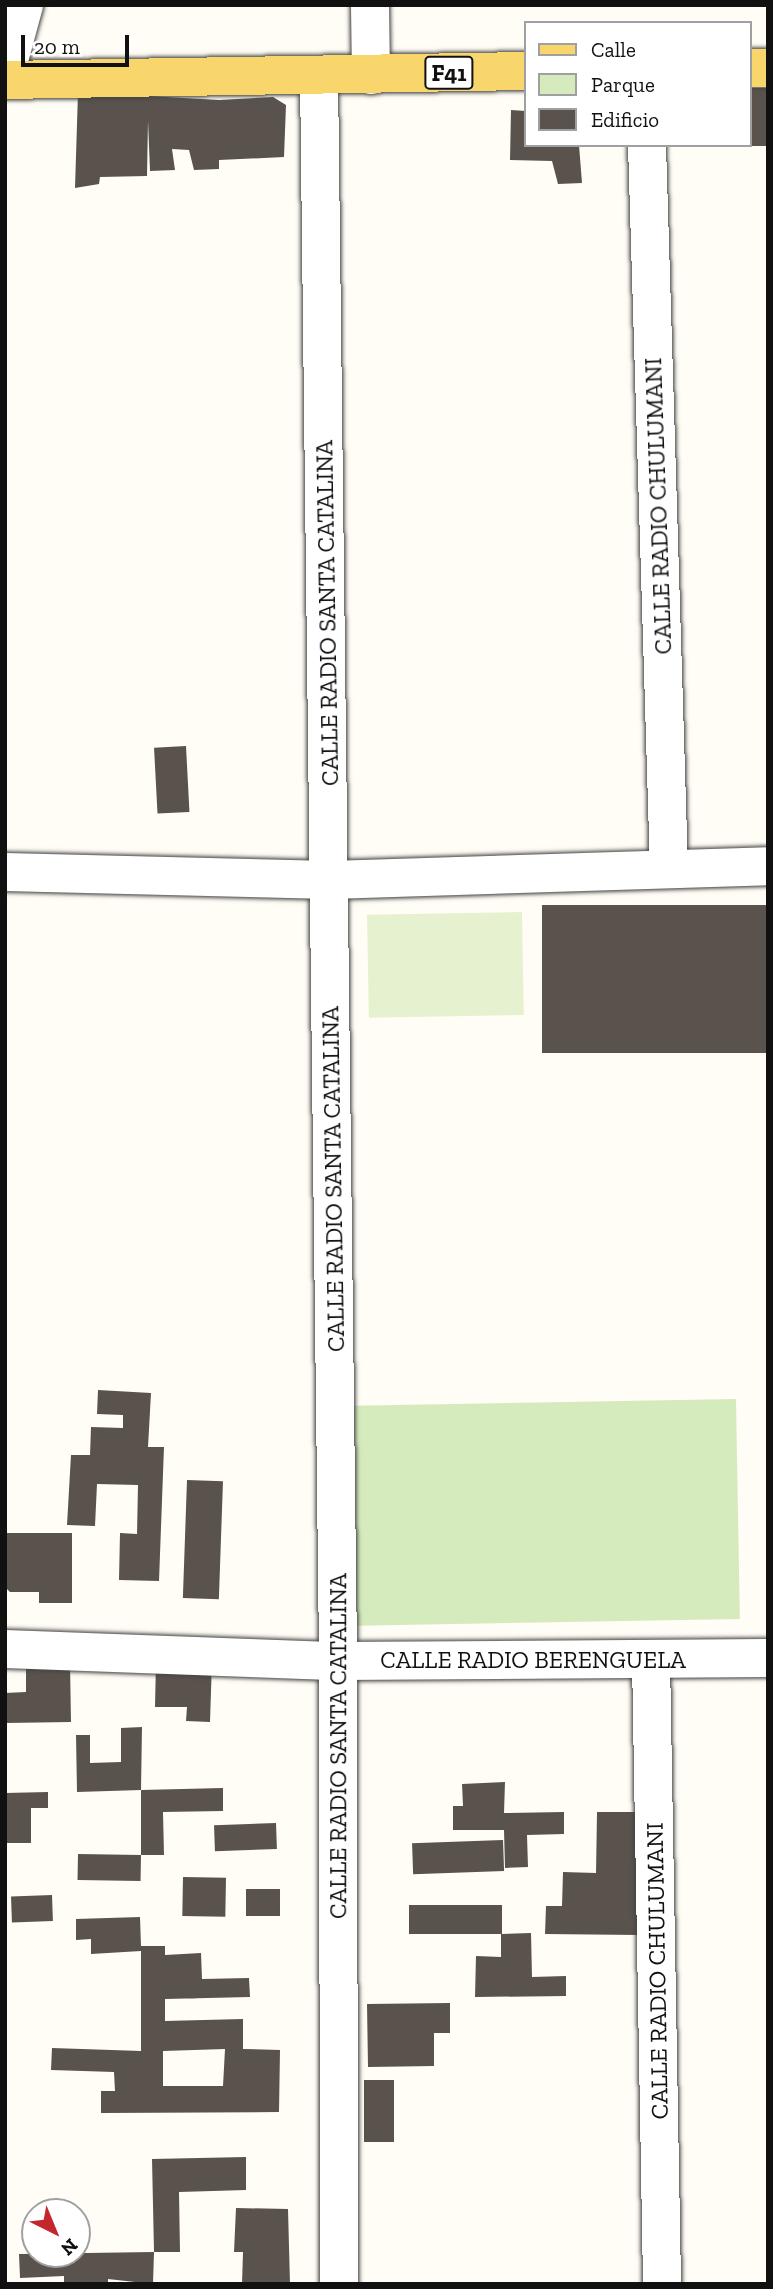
<!DOCTYPE html>
<html>
<head>
<meta charset="utf-8">
<style>
  body { margin:0 }
  #map { position:relative; width:773px; height:2289px; overflow:hidden; background:#fffdf5; font-family:"Zilla Slab",serif }
  div>[style] { position:absolute }
  [style*='--x'] { left:calc(var(--x)*1px); top:calc(var(--y)*1px); width:calc(var(--w)*1px); rotate:calc(var(--a)*1deg) }
  .green>* { inset:0; background:#d5ebbd; transform-origin:0 0 }
  .pitch>* { inset:0; background:#e6f2cf; transform-origin:0 0 }
  .building>* { inset:0; background:#5a524d; transform-origin:0 0 }
  .roads { filter:drop-shadow(0 0 2px #444) drop-shadow(0 0 2px #444) }
  .minor>* { height:38px; margin:-19px; padding:0 19px; transform-origin:19px; border-radius:19px; background:#fff }
  .major>* { height:38px; margin:-19px; padding:0 19px; transform-origin:19px; border-radius:19px; background:#f9d66b }
  span { translate:-50% -50%; white-space:nowrap; text-align:center; line-height:1.15; -webkit-text-stroke:7px #fff; paint-order:stroke }
  .shield-label span { padding:2px 5px; background:#fff; border:2px solid; border-radius:5px; -webkit-text-stroke-width:0 }
  .shield-label { font-size:23px; color:#111; font-weight:700 }
  .street-label { font-size:24px; color:#111 }
  .frame { position:absolute; inset:0; border:7px solid #111; pointer-events:none }
  .legend { position:absolute; left:524px; top:21px; width:228px; height:126px; box-sizing:border-box; background:#fff; border:2px solid #a0a0a0; margin:0; padding:9px 12px; list-style:none; font-size:21px; color:#111 }
  .legend li { display:flex; align-items:center; gap:14px; height:35px }
  .legend b { width:35px; border:2px solid #a0a0a0 }
  .north { position:absolute; left:21px; top:2198px; width:70px; height:70px; box-sizing:border-box; background:#fff; border:2px solid #a0a0a0; border-radius:50%; rotate:137deg; font-size:19px; font-weight:700; line-height:28px; text-align:center; color:#111 }
  .north::after { content:''; display:block; margin:auto; width:24px; height:32px; background:#c4262e; clip-path:polygon(50% 0,100% 100%,50% 72%,0 100%) }
  .scale { position:absolute; left:21px; top:35px; width:108px; height:32px; box-sizing:border-box; border:4px solid #111; border-top:0; padding-left:9px; font-size:21px; line-height:24px; white-space:nowrap; color:#111; -webkit-text-stroke:5px #fff; paint-order:stroke }
</style>
</head>
<body>
<div id="map">
  <div class="green">
    <div style="left:736px;top:1399px;width:220px;height:383px;rotate:89deg"></div>
  </div>
  <div class="pitch">
    <div style="left:522px;top:912px;width:103px;height:155px;rotate:89deg"></div>
  </div>
  <div class="building">
    <div style="left:750px;top:88px;width:18px;height:58px"></div>
    <div style="clip-path:polygon(78px 92px,219px 100px,273px 97px,286px 105px,284px 157px,219px 160px,219px 169px,194px 170px,189px 150px,172px 149px,175px 170px,150px 171px,148px 121px,147px 176px,100px 177px,99px 184px,75px 188px)"></div>
    <div style="clip-path:polygon(511px 110px,526px 111px,526px 145px,579px 145px,582px 183px,558px 184px,552px 161px,510px 160px)"></div>
    <div style="left:186px;top:746px;width:66px;height:32px;rotate:87deg"></div>
    <div style="left:542px;top:905px;width:226px;height:148px"></div>
    <div style="clip-path:polygon(98px 1390px,151px 1393px,148px 1447px,164px 1447px,159px 1581px,119px 1580px,120px 1533px,137px 1534px,138px 1485px,97px 1484px,95px 1526px,67px 1525px,71px 1455px,90px 1455px,91px 1427px,123px 1428px,123px 1415px,97px 1414px)"></div>
    <div style="left:187px;top:1480px;width:36px;height:118px;rotate:2deg"></div>
    <div style="clip-path:polygon(5px 1533px,72px 1533px,72px 1603px,39px 1603px,39px 1592px,10px 1592px,5px 1587px)"></div>
    <div style="clip-path:polygon(156px 1660px,212px 1661px,210px 1722px,186px 1721px,187px 1707px,155px 1707px)"></div>
    <div style="clip-path:polygon(26px 1663px,70px 1663px,71px 1722px,5px 1723px,5px 1693px,26px 1692px)"></div>
    <div style="clip-path:polygon(142px 1727px,141px 1790px,77px 1792px,76px 1735px,90px 1735px,90px 1763px,121px 1762px,121px 1728px)"></div>
    <div style="clip-path:polygon(505px 1782px,504px 1813px,564px 1812px,564px 1834px,527px 1835px,528px 1867px,505px 1868px,504px 1830px,453px 1830px,453px 1806px,463px 1806px,462px 1784px)"></div>
    <div style="clip-path:polygon(223px 1788px,223px 1811px,163px 1812px,164px 1855px,141px 1855px,141px 1790px)"></div>
    <div style="clip-path:polygon(48px 1792px,48px 1808px,31px 1808px,31px 1843px,5px 1843px,5px 1793px)"></div>
    <div style="clip-path:polygon(597px 1812px,641px 1812px,639px 1935px,545px 1934px,546px 1906px,562px 1906px,563px 1872px,596px 1873px)"></div>
    <div style="left:276px;top:1823px;width:26px;height:62px;rotate:88deg"></div>
    <div style="left:503px;top:1840px;width:31px;height:91px;rotate:88deg"></div>
    <div style="left:78px;top:1854px;width:63px;height:26px;rotate:1deg"></div>
    <div style="left:183px;top:1877px;width:43px;height:39px;rotate:1deg"></div>
    <div style="left:246px;top:1889px;width:34px;height:27px"></div>
    <div style="left:52px;top:1895px;width:26px;height:41px;rotate:88deg"></div>
    <div style="left:409px;top:1905px;width:93px;height:29px"></div>
    <div style="clip-path:polygon(evenodd,140px 1917px,141px 1946px,165px 1946px,165px 1955px,201px 1953px,202px 1979px,249px 1978px,250px 1997px,165px 1999px,165px 2021px,243px 2019px,243px 2049px,280px 2050px,279px 2112px,101px 2113px,101px 2091px,115px 2091px,114px 2072px,51px 2070px,52px 2048px,141px 2051px,141px 1951px,91px 1954px,91px 1939px,76px 1940px,76px 1919px,140px 1917px,225px 2049px,223px 2086px,163px 2086px,163px 2051px,225px 2049px)"></div>
    <div style="clip-path:polygon(531px 1933px,532px 1977px,566px 1976px,566px 1996px,475px 1997px,476px 1956px,501px 1957px,501px 1934px)"></div>
    <div style="clip-path:polygon(450px 2003px,450px 2033px,434px 2033px,434px 2066px,368px 2067px,367px 2004px)"></div>
    <div style="left:394px;top:2080px;width:62px;height:30px;rotate:90deg"></div>
    <div style="clip-path:polygon(246px 2157px,246px 2190px,179px 2192px,180px 2252px,154px 2252px,153px 2284px,108px 2279px,108px 2284px,64px 2284px,64px 2276px,20px 2278px,19px 2254px,154px 2252px,152px 2159px)"></div>
    <div style="clip-path:polygon(236px 2208px,288px 2209px,290px 2284px,242px 2284px,243px 2252px,234px 2252px)"></div>
  </div>
  <div class="roads">
    <div class="minor">
      <div style="--x:370;--y:5;--w:70;--a:89.2"></div>
      <div style="--x:5;--y:75;--w:73;--a:-74.8"></div>
      <div style="--x:319;--y:75;--w:1586;--a:89.31"></div>
      <div style="--x:338;--y:1661;--w:623;--a:89.91"></div>
      <div style="--x:647;--y:145;--w:723;--a:88.26"></div>
      <div style="--x:5;--y:872;--w:325;--a:1.4"></div>
      <div style="--x:330;--y:880;--w:438;--a:-1.8"></div>
      <div style="--x:5;--y:1649;--w:333;--a:2.1"></div>
      <div style="--x:338;--y:1661;--w:430;--a:-0.4"></div>
      <div style="--x:651;--y:1659;--w:625;--a:88.99"></div>
    </div>
    <div class="major">
      <div style="--x:750;--y:68;--w:18;--a:0"></div>
      <div style="--x:5;--y:80;--w:521;--a:-0.99"></div>
    </div>
  </div>
  <div class="shield-label">
    <span style="left:449px;top:73px">F41</span>
  </div>
  <div class="street-label">
    <span style="left:658px;top:506px;rotate:-92deg">CALLE RADIO CHULUMANI</span>
    <span style="left:327px;top:613px;rotate:-91deg">CALLE RADIO SANTA CATALINA</span>
    <span style="left:333px;top:1179px;rotate:-91deg">CALLE RADIO SANTA CATALINA</span>
    <span style="left:533px;top:1660px">CALLE RADIO BERENGUELA</span>
    <span style="left:338px;top:1746px;rotate:-90deg">CALLE RADIO SANTA CATALINA</span>
    <span style="left:657px;top:1971px;rotate:-91deg">CALLE RADIO CHULUMANI</span>
  </div>
  <div class="frame"></div>
  <ul class="legend">
  <li><b style="height:9px;background:#f9d66b"></b>Calle</li>
  <li><b style="height:19px;background:#d5ebbd"></b>Parque</li>
  <li><b style="height:19px;background:#5a524d"></b>Edificio</li>
  </ul>
  <div class="north">N</div>
  <div class="scale">20 m</div>
</div>
</body>
</html>
